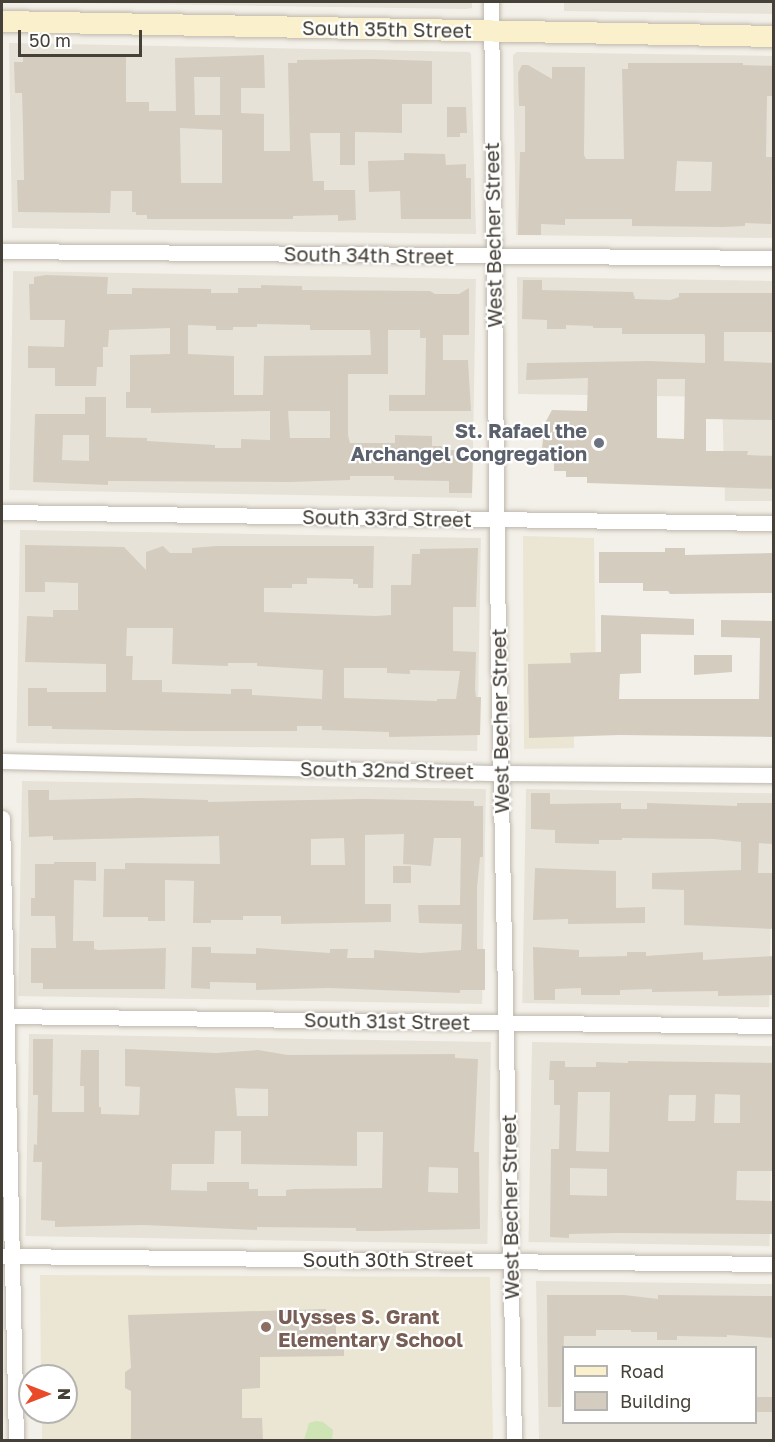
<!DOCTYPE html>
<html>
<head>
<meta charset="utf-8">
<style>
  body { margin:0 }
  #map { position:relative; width:775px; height:1442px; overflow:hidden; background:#f3f0e9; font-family:"Golos Text",sans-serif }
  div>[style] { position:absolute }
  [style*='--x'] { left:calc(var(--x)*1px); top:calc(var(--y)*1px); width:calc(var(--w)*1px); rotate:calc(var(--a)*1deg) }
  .residential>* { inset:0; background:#e6e2d7; transform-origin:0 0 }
  .education>* { inset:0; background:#ebe5d4 }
  .green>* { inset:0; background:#cee4b5 }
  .building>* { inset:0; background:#d4ccbf; transform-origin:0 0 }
  .roads { filter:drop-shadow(0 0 2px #beb8ac) drop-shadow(0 0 2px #beb8ac) }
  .minor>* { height:15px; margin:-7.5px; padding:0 7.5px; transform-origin:7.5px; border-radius:7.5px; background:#fff }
  .secondary>* { height:21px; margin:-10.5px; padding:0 10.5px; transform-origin:10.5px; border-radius:10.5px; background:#faf0cb }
  .dots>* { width:16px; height:16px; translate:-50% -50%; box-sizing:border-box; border:3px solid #fff; border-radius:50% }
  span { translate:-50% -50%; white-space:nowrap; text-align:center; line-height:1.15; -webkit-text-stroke:4.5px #fff; paint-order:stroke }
  .street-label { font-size:20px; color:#464138 }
  .worship-label { font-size:20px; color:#5b616d; font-weight:700 }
  .right { translate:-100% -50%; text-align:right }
  .education-label { font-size:20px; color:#785e54; font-weight:700 }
  .left { translate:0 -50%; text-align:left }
  .frame { position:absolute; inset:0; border:3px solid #464138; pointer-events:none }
  .legend { position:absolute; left:562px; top:1346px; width:195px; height:78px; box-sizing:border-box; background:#fff; border:2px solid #b5b3af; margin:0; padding:8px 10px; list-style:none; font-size:18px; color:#464138 }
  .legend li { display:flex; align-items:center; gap:12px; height:30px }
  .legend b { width:30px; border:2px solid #b5b3af }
  .north { position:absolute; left:18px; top:1364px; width:60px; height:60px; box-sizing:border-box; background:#fff; border:2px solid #b5b3af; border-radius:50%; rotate:90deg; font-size:16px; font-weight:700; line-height:24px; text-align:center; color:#464138 }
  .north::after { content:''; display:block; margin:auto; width:21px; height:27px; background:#e94b2a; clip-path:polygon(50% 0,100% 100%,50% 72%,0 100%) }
  .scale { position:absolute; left:18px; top:30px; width:124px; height:27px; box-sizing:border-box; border:3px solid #464138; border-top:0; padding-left:8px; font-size:18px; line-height:21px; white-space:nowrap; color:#464138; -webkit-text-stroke:4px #fff; paint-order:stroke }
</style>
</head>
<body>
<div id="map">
  <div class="residential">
    <div style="clip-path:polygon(17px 2px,472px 2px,472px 8px,466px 9px)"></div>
    <div style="clip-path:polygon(564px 2px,773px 2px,773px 14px,564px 11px)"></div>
    <div style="clip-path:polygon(9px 43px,469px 52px,471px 54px,476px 234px,12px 228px)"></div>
    <div style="clip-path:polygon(517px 52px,773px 56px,773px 238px,516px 235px,513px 55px)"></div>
    <div style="left:13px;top:271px;width:463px;height:219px;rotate:1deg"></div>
    <div style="clip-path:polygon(517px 277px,773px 281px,773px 501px,725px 501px,722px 397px,518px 394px)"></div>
    <div style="left:20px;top:530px;width:461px;height:213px;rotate:1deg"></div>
    <div style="left:22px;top:781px;width:464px;height:215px;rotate:1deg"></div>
    <div style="left:526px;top:789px;width:247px;height:214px;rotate:1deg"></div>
    <div style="left:29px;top:1034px;width:462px;height:202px;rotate:1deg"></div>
    <div style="left:532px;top:1042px;width:241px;height:200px;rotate:1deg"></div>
    <div style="clip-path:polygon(evenodd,536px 1281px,773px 1284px,773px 1440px,539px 1440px,536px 1281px,564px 1348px,756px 1348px,756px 1422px,564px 1422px,564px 1348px)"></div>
  </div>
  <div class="education">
    <div style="clip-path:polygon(523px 536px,594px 538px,596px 684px,574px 684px,574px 748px,524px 749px)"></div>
    <div style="clip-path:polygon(40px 1275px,490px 1277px,493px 1440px,42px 1440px,42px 1412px,66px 1412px,66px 1376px,41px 1376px)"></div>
  </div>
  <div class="green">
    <div style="clip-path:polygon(316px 1421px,323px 1422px,333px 1430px,332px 1440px,304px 1440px,309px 1423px)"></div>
  </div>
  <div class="building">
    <div style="clip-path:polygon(evenodd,264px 55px,265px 88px,241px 88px,241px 113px,264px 114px,264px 151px,290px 151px,288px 63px,297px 63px,297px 60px,372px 59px,432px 61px,432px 104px,402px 104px,402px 133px,355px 132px,355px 165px,340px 165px,340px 133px,310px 133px,313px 181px,324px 181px,324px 190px,355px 190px,356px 220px,338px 221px,338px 215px,293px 216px,293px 219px,147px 219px,147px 215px,136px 215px,136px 212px,132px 212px,132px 191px,111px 191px,110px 213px,18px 212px,17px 180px,24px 180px,23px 128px,22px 93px,15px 93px,14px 62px,23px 62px,23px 56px,126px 56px,126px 102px,149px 102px,149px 111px,176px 111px,175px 58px,264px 55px,194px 77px,220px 77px,220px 115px,195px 115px,194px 77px,264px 55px,180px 128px,222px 130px,222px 183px,181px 183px,180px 128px)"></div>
    <div style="clip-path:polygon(evenodd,628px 63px,743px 63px,743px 65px,774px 66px,774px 96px,767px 96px,766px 157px,772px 157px,771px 224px,745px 223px,745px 226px,723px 227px,632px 226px,632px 219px,565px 219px,565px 225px,541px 224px,541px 235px,518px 235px,520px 152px,525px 152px,525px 106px,519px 106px,518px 73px,522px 65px,528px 65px,552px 79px,552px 67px,585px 67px,584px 155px,586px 159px,624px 159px,622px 69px,628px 69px,628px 63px,677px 161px,712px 162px,711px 191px,675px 191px,677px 161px)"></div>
    <div style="clip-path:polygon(447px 107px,466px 107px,467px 133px,460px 133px,460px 137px,447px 137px)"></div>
    <div style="clip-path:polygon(404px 153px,445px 154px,446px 165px,466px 164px,466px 178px,471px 178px,471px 219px,401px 219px,400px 191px,369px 192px,368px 161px,404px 160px)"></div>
    <div style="clip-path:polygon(evenodd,46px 275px,108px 277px,107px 294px,132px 294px,132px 288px,211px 289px,211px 293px,238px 293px,238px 288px,261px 288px,261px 285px,302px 286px,302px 290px,430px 291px,435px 294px,459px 294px,469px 288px,469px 335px,443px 335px,443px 360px,468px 360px,471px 411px,389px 411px,389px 395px,425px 395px,426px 338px,420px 338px,420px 330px,388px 330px,388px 374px,348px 374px,348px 435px,350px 443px,395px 443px,395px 435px,432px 436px,432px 446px,442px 446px,442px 450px,473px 450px,472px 493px,449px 493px,449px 481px,394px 480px,394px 476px,350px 476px,350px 480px,289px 482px,108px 481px,108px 485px,33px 482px,35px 414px,85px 414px,85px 397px,106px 397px,106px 437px,147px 438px,147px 441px,215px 445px,215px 448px,241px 448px,241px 439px,270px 440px,270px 411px,151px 413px,151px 408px,126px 408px,126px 392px,130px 392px,130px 355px,170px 354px,170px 328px,109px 330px,108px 347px,103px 347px,103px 367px,97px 367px,96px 386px,55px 386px,55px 368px,28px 368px,28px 346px,64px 347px,65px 320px,30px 320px,29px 284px,34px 284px,34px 277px,46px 275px,257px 324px,310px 325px,310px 330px,370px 330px,371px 355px,264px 356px,263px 395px,234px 395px,234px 356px,188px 354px,188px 325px,216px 326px,216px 330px,233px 330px,233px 327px,257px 327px,257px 324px,46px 275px,288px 411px,330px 411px,330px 438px,290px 438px,288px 411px,46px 275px,63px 435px,89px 435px,89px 461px,62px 460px,63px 435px)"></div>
    <div style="clip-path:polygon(evenodd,523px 280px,542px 280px,542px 290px,633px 292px,635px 299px,670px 300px,679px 297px,679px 293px,774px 293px,774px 332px,724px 332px,724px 361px,774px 363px,772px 420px,706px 419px,706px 451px,748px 451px,747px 455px,774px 456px,774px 489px,587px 483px,587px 477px,566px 477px,566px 471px,554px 471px,554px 458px,547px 461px,542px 448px,545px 423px,552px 410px,587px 411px,588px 378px,526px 380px,527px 363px,649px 361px,705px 363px,705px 336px,704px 334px,622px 334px,622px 328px,593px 328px,593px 326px,566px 325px,566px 329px,547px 329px,547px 320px,522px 319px,523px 280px,657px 379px,685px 379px,684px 439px,657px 438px,657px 379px)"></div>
    <div style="clip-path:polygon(evenodd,25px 545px,124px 547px,146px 570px,146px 552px,163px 546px,170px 553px,192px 553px,192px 548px,216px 546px,374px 546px,373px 588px,358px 588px,358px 584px,353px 584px,353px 579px,307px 578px,307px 584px,292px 584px,292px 588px,264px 588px,264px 612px,376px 616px,391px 615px,391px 585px,411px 585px,412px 554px,420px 554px,420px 549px,478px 548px,476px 607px,453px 607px,453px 651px,476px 652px,475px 690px,476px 697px,481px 697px,480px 735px,389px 737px,389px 732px,322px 730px,322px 726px,297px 726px,297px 731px,184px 731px,52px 729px,52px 726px,28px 726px,28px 688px,47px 688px,47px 692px,106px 692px,106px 664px,25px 662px,27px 616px,53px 617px,53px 610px,78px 610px,78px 583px,45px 582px,45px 592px,25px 592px,25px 545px,127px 628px,173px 628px,172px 664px,228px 666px,228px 663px,257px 663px,257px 666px,323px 670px,322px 699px,252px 695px,252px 689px,231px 689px,231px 694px,162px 692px,162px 680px,132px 680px,133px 656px,126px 656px,127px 628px,25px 545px,344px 668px,387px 668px,387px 673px,410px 674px,410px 670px,460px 671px,456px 699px,437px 699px,437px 701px,344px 698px,344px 668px)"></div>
    <div style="clip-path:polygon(665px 548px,685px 548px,685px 555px,774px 553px,774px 593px,670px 594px,668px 591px,643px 591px,643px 583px,599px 583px,599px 552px,665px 552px)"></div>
    <div style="clip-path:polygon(601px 615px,694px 619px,694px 635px,641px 634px,641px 673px,620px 674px,619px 699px,759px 699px,760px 638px,721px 637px,721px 620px,774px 621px,774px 737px,619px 735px,529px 738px,528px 664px,571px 663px,570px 653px,601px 652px)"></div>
    <div style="clip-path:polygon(694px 655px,732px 655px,732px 672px,694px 675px)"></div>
    <div style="clip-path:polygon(evenodd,28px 790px,49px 790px,49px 800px,140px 798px,208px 800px,208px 802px,364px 799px,474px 801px,474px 806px,483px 806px,483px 857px,480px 857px,477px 888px,477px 949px,485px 949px,485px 990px,460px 990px,460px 993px,329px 988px,256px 990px,256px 983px,210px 982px,210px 989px,191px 988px,192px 947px,211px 947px,211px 953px,256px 954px,256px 948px,330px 953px,330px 949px,348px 949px,347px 958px,374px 958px,374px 950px,420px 953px,461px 950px,462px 924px,419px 923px,418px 905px,460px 905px,461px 838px,434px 838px,431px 866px,403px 864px,404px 834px,365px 835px,365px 904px,391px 904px,391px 922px,281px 924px,281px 916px,243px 916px,243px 920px,211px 920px,211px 923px,193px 923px,194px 881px,165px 880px,165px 921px,148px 921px,148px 917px,103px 917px,104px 869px,125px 869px,125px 863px,220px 864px,219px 836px,53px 840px,53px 836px,29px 837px,28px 790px,344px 838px,345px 865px,311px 865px,311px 839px,344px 838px)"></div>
    <div style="clip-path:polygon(531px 793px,550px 793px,550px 804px,621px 803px,621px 809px,647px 809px,647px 803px,737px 806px,737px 803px,774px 803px,774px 840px,772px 844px,759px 843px,758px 873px,774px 873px,774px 929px,684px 925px,684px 890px,652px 889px,652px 873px,741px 870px,741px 842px,714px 839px,622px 838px,622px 840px,599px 840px,599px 844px,555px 843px,555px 830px,531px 829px)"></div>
    <div style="clip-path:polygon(54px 862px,96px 862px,96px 881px,74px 880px,73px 941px,94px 941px,94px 949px,98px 950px,166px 948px,165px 989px,43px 989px,43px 983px,31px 983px,31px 948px,56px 948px,55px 916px,31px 916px,31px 898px,35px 898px,35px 864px,54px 864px)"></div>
    <div style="left:393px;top:866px;width:18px;height:17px"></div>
    <div style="clip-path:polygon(535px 868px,616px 871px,616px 908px,645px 907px,645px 923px,568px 924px,568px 919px,533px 920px)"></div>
    <div style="clip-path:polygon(533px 947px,579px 950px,579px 957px,627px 956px,627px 952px,646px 952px,646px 956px,703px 952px,703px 960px,774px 956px,774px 995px,718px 996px,718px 991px,652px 992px,652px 989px,620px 990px,620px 995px,581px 995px,581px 988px,555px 989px,555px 1000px,534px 1000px)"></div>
    <div style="clip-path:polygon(evenodd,33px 1039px,53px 1039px,52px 1112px,84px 1112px,84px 1086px,80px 1086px,81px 1050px,99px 1050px,99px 1107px,101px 1107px,101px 1114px,139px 1115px,140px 1087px,125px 1086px,125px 1049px,216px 1053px,258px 1050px,288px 1055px,455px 1054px,455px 1058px,478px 1059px,474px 1152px,479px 1152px,480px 1229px,376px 1231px,356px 1231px,356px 1228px,257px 1227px,257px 1230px,144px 1225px,55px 1227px,55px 1221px,41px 1220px,42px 1162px,33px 1162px,34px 1144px,37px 1145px,38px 1095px,33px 1095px,33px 1039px,235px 1088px,268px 1089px,268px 1116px,237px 1116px,235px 1088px,33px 1039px,215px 1131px,241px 1131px,241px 1164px,357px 1166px,357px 1132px,383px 1132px,382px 1188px,294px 1189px,286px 1190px,286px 1196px,258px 1196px,258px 1189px,249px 1189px,249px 1182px,207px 1182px,207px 1191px,171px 1190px,172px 1164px,214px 1164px,215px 1131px,33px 1039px,429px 1167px,458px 1168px,458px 1193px,428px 1192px,429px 1167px)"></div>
    <div style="clip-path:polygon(evenodd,550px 1061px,565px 1061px,565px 1067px,596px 1067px,596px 1062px,628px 1063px,628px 1061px,774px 1063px,774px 1171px,737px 1171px,736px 1200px,774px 1201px,774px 1234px,619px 1233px,569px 1234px,569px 1238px,550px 1237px,551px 1149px,559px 1149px,560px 1105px,554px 1105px,554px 1080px,549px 1080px,550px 1061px,578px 1092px,610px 1092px,609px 1152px,576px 1151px,578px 1092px,550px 1061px,715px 1094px,740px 1095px,740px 1123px,714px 1123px,715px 1094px,550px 1061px,669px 1095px,696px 1095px,695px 1121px,668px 1121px,669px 1095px,550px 1061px,570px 1168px,607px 1169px,607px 1196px,570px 1195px,570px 1168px)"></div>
    <div style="clip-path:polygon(547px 1295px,624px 1295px,658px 1299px,658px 1295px,774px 1296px,774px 1338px,727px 1335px,727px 1337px,677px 1336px,677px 1340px,657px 1340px,657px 1332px,631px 1332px,631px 1330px,596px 1330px,596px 1336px,564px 1336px,561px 1407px,548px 1407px)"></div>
    <div style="clip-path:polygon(326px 1309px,326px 1318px,336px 1317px,336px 1336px,344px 1336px,344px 1356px,260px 1357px,260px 1388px,242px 1389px,242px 1418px,262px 1418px,263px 1440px,131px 1440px,131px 1391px,125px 1388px,125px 1372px,131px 1368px,128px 1315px)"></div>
    <div style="left:756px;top:1397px;width:18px;height:15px"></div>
  </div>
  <div class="roads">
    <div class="minor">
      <div style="--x:491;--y:2;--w:647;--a:89.38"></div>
      <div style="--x:498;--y:649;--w:791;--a:88.84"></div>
      <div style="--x:2;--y:251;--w:772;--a:0.52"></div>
      <div style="--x:2;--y:512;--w:772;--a:0.82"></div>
      <div style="--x:2;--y:761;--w:499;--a:1.4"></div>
      <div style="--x:501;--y:773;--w:273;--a:0.4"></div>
      <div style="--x:2;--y:818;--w:622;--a:88.71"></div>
      <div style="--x:2;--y:1016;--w:772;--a:0.74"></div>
      <div style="--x:2;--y:1256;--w:772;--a:0.59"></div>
    </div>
    <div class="secondary">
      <div style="--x:2;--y:21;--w:772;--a:1.11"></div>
    </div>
  </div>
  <div class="dots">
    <div style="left:599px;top:443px;background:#6b7280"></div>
    <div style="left:266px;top:1327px;background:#8d6e63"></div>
  </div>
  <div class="street-label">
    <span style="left:387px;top:29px;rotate:1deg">South 35th Street</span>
    <span style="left:493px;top:235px;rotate:-91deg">West Becher Street</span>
    <span style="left:369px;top:255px;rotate:1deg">South 34th Street</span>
    <span style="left:387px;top:518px;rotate:1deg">South 33rd Street</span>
    <span style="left:500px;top:721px;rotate:-91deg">West Becher Street</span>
    <span style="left:387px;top:770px;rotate:1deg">South 32nd Street</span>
    <span style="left:387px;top:1021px;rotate:1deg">South 31st Street</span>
    <span style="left:510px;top:1207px;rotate:-91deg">West Becher Street</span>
    <span style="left:388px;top:1259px">South 30th Street</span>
  </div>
  <div class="worship-label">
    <span class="right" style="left:587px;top:442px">St. Rafael the<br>Archangel Congregation</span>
  </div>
  <div class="education-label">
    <span class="left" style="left:278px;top:1328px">Ulysses S. Grant<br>Elementary School</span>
  </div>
  <div class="frame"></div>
  <ul class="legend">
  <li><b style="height:8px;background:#faf0cb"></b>Road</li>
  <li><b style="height:16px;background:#d4ccbf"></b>Building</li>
  </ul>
  <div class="north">N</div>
  <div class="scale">50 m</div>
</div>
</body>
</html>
